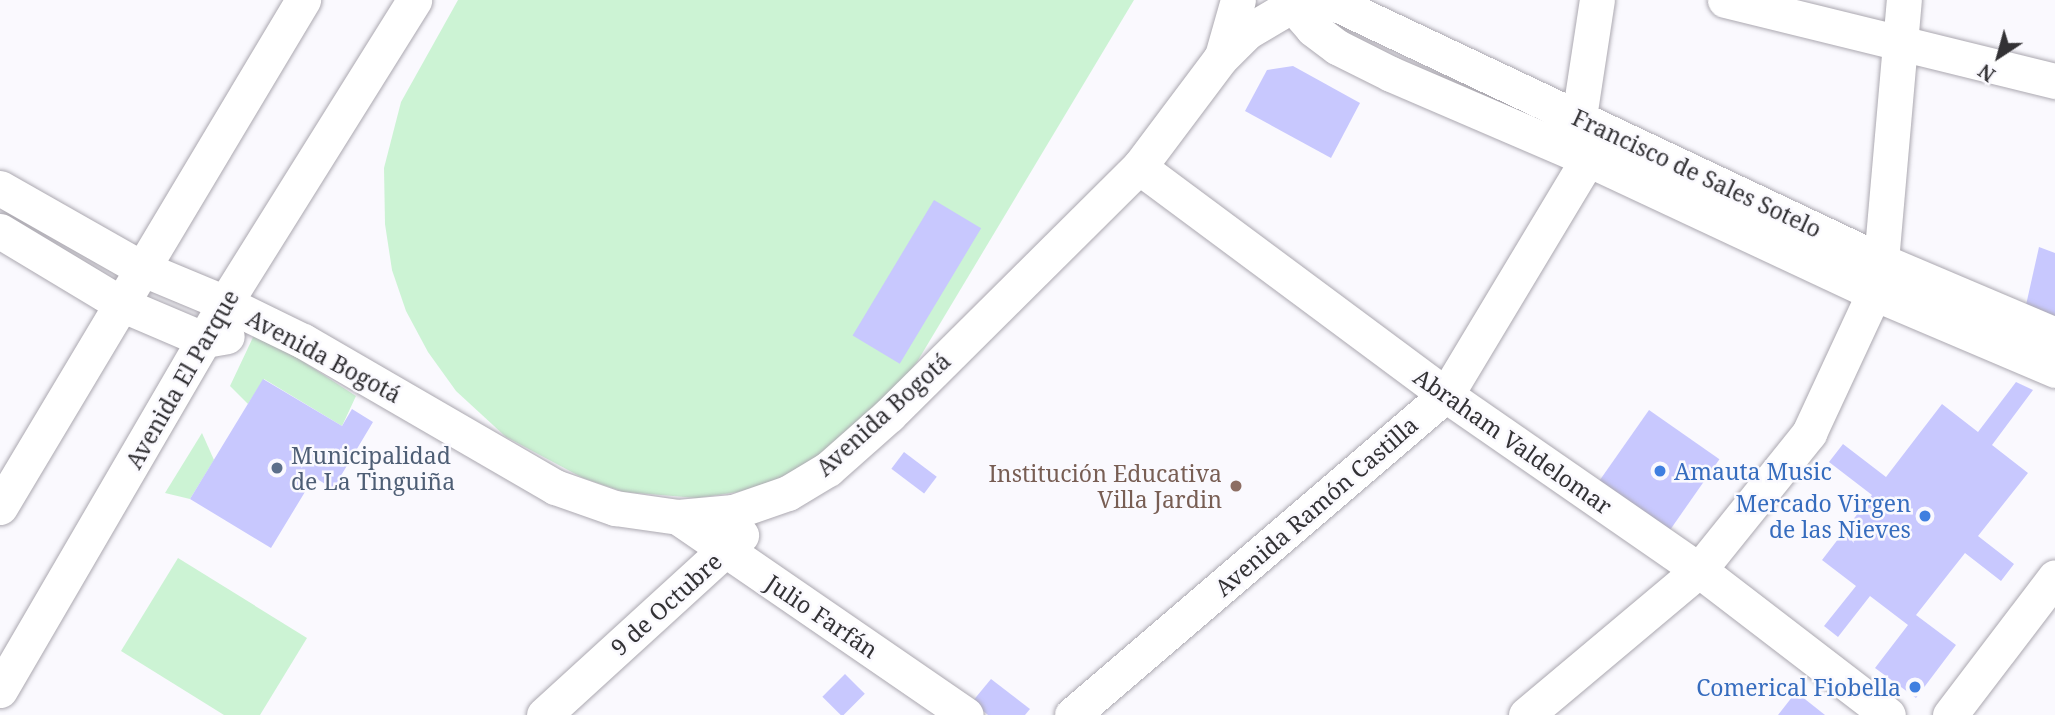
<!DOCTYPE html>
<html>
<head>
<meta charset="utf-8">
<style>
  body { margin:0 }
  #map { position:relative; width:2055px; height:715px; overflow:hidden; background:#faf9fe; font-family:"Noto Serif",serif }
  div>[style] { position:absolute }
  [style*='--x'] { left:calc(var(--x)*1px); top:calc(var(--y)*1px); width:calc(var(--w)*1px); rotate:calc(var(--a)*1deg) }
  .green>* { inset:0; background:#ccf3d4 }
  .building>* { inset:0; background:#c8c8fe; transform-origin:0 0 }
  .roads { filter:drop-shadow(0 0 2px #aba8b0) drop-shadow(0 0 2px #aba8b0) }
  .minor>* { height:35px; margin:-17.5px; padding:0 17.5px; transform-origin:17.5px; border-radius:17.5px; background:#fff }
  .dots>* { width:19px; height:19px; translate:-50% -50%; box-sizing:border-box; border:4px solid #faf9fe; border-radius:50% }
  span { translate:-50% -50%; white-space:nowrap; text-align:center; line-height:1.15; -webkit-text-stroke:5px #faf9fe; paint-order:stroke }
  .street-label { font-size:23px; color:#333235 }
  .service-label { font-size:23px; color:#4e5e75 }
  .left { translate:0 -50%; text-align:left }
  .shop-label { font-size:23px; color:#366cbe }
  .right { translate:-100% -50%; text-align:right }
  .education-label { font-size:23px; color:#785e54 }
  .north { position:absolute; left:1964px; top:21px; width:70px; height:70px; -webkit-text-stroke:5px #faf9fe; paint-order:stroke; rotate:216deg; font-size:19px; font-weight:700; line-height:28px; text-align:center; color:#333235 }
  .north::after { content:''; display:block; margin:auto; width:24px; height:32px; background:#333235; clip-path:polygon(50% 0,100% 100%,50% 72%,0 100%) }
</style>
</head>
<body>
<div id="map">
  <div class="green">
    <div style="clip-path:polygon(458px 0,1134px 0,917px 362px,888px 399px,820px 458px,773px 481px,738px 492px,697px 498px,624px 492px,583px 478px,506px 437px,456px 391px,428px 352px,406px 311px,392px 270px,385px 224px,384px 168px,401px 102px)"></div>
    <div style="clip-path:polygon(256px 331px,356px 396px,342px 426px,264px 379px,248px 404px,230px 386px)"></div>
    <div style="clip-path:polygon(202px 433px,214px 460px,190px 499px,165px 493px)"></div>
    <div style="clip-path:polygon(178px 558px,307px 638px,260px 715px,224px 715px,121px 651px)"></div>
  </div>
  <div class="building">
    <div style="clip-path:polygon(1293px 66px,1360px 103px,1331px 158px,1245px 111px,1267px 70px)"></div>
    <div style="left:934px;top:200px;width:55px;height:158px;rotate:31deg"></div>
    <div style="clip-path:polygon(2039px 247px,2055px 253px,2055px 327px,2024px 314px)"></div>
    <div style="clip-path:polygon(263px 379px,342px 426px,352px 409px,373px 422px,333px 489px,314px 477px,271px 548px,190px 499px)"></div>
    <div style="clip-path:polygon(2016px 382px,2033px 390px,1992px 445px,2028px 473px,1978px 536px,2014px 564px,2001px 581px,1965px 553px,1916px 615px,1956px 645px,1916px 698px,1875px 668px,1908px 625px,1870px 596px,1838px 637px,1824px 626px,1856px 586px,1822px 560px,1872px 495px,1829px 462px,1843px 444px,1886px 477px,1942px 404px,1978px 432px)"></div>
    <div style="left:1649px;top:410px;width:86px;height:88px;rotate:35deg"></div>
    <div style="left:904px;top:452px;width:41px;height:21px;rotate:37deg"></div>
    <div style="left:845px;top:674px;width:28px;height:32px;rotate:45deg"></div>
    <div style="clip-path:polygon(991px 679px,1030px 709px,1025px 715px,988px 715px,972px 702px)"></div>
    <div style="clip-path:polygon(1796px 692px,1825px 715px,1778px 715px)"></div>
  </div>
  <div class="roads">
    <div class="minor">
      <div style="--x:1288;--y:0;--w:38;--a:49"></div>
      <div style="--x:1313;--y:29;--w:30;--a:37"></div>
      <div style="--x:1337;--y:47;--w:60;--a:26.6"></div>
      <div style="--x:1391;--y:74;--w:215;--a:23.3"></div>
      <div style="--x:1588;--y:159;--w:316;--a:25.1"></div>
      <div style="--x:1874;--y:293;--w:197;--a:23"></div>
      <div style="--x:1725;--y:0;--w:340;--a:13.8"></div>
      <div style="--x:1222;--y:56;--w:58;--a:-74.1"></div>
      <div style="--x:1139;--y:167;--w:382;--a:36.6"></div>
      <div style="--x:1446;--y:395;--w:308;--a:34.7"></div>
      <div style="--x:1699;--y:570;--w:238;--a:37.5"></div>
      <div style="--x:0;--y:188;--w:162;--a:29.6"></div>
      <div style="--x:141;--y:268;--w:91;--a:22.6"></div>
      <div style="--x:225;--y:303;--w:87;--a:26"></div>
      <div style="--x:303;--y:341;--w:291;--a:30.1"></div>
      <div style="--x:555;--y:487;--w:64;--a:19.3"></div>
      <div style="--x:615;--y:508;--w:64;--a:8.1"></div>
      <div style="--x:678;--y:517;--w:55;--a:-5.2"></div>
      <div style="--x:733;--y:512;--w:58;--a:-19.1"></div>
      <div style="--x:788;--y:493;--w:47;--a:-31"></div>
      <div style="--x:828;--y:469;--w:81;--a:-41.5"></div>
      <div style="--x:889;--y:415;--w:352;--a:-44.8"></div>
      <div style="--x:1139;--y:167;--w:135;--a:-53.1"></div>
      <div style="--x:1220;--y:59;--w:38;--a:-45"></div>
      <div style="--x:1247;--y:32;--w:51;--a:-30.6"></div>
      <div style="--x:1291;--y:6;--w:30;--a:-9"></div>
      <div style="--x:1321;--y:1;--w:21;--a:14"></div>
      <div style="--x:1341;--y:6;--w:597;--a:25.28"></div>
      <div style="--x:1881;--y:261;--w:189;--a:23"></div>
      <div style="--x:0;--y:231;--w:144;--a:31"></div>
      <div style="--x:123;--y:305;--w:89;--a:23.1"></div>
      <div style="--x:205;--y:340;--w:22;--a:-10"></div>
      <div style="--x:0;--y:507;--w:591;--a:-59.14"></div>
      <div style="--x:678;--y:517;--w:349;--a:34.5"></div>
      <div style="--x:0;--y:690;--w:448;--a:-59.8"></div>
      <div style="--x:225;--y:303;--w:357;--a:-58"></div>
      <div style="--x:544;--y:715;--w:267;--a:-42.4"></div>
      <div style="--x:1072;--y:715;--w:492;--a:-40.6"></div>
      <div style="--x:1446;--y:395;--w:275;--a:-59"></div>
      <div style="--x:1588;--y:159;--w:43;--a:-102.1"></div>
      <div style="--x:1579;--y:117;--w:118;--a:-81.3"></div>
      <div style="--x:1526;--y:715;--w:226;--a:-40"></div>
      <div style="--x:1699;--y:570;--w:176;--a:-51.2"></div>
      <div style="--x:1809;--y:433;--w:154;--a:-65.1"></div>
      <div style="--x:1874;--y:293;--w:33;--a:-78"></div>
      <div style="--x:1881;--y:261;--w:262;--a:-85"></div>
      <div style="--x:1950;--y:715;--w:173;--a:-52.7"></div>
    </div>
  </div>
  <div class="dots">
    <div style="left:277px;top:468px;background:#5c6f8a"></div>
    <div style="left:1660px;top:471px;background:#3f7fe0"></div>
    <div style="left:1236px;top:486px;background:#8d6e63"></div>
    <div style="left:1925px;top:516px;background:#3f7fe0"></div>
    <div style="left:1915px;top:687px;background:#3f7fe0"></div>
  </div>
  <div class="street-label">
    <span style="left:1697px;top:173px;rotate:25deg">Francisco de Sales Sotelo</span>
    <span style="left:324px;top:356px;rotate:28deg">Avenida Bogotá</span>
    <span style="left:182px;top:379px;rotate:-60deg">Avenida El Parque</span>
    <span style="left:883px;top:414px;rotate:-42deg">Avenida Bogotá</span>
    <span style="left:1513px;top:441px;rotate:35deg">Abraham Valdelomar</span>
    <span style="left:1316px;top:506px;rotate:-41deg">Avenida Ramón Castilla</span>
    <span style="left:666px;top:604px;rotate:-42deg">9 de Octubre</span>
    <span style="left:822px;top:616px;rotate:34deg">Julio Farfán</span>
  </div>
  <div class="service-label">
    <span class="left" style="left:291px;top:468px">Municipalidad<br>de La Tinguiña</span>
  </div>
  <div class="shop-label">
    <span class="left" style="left:1674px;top:471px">Amauta Music</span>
    <span class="right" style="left:1911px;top:516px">Mercado Virgen<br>de las Nieves</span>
    <span class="right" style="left:1901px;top:687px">Comerical Fiobella</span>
  </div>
  <div class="education-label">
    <span class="right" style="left:1222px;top:486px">Institución Educativa<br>Villa Jardin</span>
  </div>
  <div class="north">N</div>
</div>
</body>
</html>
